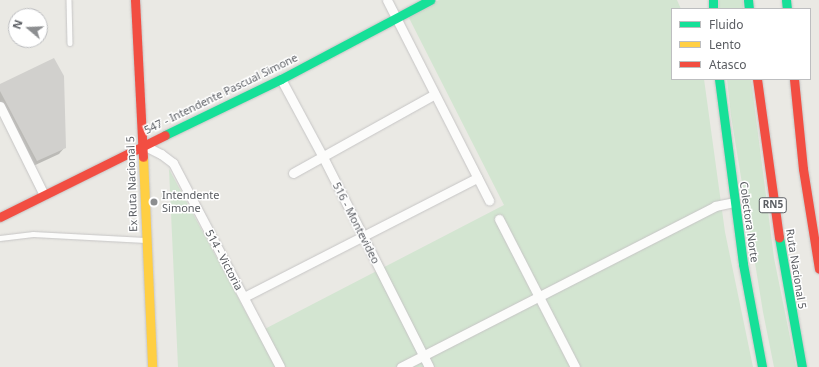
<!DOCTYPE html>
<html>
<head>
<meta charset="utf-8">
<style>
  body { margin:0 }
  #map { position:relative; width:819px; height:367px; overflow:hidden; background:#eae9e4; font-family:"Noto Sans",sans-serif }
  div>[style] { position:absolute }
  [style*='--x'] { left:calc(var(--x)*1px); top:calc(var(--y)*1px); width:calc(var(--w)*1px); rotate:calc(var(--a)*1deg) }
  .green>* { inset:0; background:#d3e5d1; transform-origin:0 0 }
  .shadow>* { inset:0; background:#0003 }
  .building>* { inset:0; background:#d1d0cd }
  .roads { filter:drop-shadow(0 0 1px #c6c5c5) drop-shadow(0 0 1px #c6c5c5) }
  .lane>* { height:4.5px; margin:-2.25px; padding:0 2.25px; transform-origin:2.25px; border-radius:2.25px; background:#fcfcfb }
  .street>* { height:9px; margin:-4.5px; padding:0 4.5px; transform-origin:4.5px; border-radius:4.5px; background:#fcfcfb }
  .fast>* { height:9px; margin:-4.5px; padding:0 4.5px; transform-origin:4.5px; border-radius:4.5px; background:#16e098 }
  .slow>* { height:9px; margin:-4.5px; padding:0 4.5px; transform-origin:4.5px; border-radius:4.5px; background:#ffcf43 }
  .jam>* { height:9px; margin:-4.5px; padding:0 4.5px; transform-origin:4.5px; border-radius:4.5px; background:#f24e42 }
  .dots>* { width:11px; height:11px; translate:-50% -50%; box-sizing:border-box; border:2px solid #fff; border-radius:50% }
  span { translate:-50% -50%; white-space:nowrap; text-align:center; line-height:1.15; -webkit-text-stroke:3px #fff; paint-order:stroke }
  .shield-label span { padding:1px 3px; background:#fff; border:1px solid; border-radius:3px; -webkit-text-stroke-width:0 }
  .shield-label { font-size:10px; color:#5a5d62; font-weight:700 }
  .street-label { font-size:11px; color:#5a5d62 }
  .poi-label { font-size:11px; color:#5a5d62 }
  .left { translate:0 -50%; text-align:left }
  .legend { position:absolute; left:671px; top:8px; width:140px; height:72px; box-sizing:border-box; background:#fff; border:1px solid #bdbec0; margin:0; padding:5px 7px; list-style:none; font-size:12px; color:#5a5d62 }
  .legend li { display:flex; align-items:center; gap:8px; height:20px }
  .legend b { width:20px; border:1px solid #bdbec0 }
  .north { position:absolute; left:8px; top:8px; width:40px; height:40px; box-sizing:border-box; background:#fff; border:1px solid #bdbec0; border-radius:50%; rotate:289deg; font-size:11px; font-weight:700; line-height:16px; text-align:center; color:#5a5d62 }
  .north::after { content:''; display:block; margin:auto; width:14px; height:18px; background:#8c8e90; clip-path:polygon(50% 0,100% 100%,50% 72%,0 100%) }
</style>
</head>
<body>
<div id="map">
  <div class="green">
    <div style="clip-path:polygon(439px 0,677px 0,681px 9px,672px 9px,672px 79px,704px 79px,725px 232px,753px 367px,178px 367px,169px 169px,257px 333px,504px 205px,408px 16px)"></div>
    <div style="left:719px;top:0;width:24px;height:9px"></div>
    <div style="clip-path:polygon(727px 79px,751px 79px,774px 258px,796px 367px,774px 367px,763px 312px,731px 116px)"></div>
  </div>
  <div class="shadow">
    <div style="clip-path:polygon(0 85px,65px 147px,59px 154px,31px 167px,0 108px)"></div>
  </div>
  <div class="building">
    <div style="clip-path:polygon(54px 58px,64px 76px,66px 148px,37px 161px,0 91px,0 84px)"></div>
  </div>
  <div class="roads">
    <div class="lane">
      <div style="--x:69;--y:0;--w:43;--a:88.7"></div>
      <div style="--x:0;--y:238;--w:33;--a:-7"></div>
      <div style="--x:33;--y:234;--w:112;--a:3.1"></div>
    </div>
    <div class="street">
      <div style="--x:387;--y:0;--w:225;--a:63"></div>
      <div style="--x:281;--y:79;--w:89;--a:61.7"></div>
      <div style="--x:323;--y:157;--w:235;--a:63.2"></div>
      <div style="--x:0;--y:106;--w:99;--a:63.7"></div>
      <div style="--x:143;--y:145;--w:20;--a:27"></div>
      <div style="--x:161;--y:154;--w:15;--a:37"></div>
      <div style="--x:173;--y:163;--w:230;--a:62.3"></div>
      <div style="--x:293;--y:173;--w:162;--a:-29.1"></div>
      <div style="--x:499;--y:219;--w:166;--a:62.8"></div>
      <div style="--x:244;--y:297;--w:262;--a:-27.1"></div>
      <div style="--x:401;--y:367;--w:353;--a:-27.1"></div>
      <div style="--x:715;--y:206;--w:19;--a:-12"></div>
    </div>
    <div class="fast">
      <div style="--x:713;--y:0;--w:9;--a:90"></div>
      <div style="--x:748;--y:0;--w:9;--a:84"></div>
      <div style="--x:786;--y:0;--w:9;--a:84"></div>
      <div style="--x:719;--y:79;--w:187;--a:82.6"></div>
      <div style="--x:743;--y:264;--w:105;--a:79.5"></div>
      <div style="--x:165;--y:135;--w:129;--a:-25.8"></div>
      <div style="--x:281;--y:79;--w:169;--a:-27.9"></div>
      <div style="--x:779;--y:237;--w:132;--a:80"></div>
    </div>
    <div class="slow">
      <div style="--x:143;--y:157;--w:210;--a:87.5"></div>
    </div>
    <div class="jam">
      <div style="--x:135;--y:0;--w:157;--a:87.1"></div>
      <div style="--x:757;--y:79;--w:160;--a:82.1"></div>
      <div style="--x:794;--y:79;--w:90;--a:84.3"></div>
      <div style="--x:803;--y:169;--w:101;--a:80.9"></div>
      <div style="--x:0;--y:217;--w:184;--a:-26.4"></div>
    </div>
  </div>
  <div class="dots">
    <div style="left:154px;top:202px;background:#8c8e90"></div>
  </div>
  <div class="shield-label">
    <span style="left:773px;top:205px">RN5</span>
  </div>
  <div class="street-label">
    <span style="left:221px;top:94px;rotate:-26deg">547 - Intendente Pascual Simone</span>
    <span style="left:132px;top:184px;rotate:-92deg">Ex Ruta Nacional 5</span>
    <span style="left:749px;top:222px;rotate:82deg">Colectora Norte</span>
    <span style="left:356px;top:223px;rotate:63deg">516 - Montevideo</span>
    <span style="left:224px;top:260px;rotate:62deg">514 - Victoria</span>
    <span style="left:796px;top:269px;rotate:81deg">Ruta Nacional 5</span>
  </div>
  <div class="poi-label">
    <span class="left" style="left:162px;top:202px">Intendente<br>Simone</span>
  </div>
  <ul class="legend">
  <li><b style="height:5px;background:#16e098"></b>Fluido</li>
  <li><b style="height:5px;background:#ffcf43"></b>Lento</li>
  <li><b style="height:5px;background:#f24e42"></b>Atasco</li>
  </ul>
  <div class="north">N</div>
</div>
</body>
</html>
